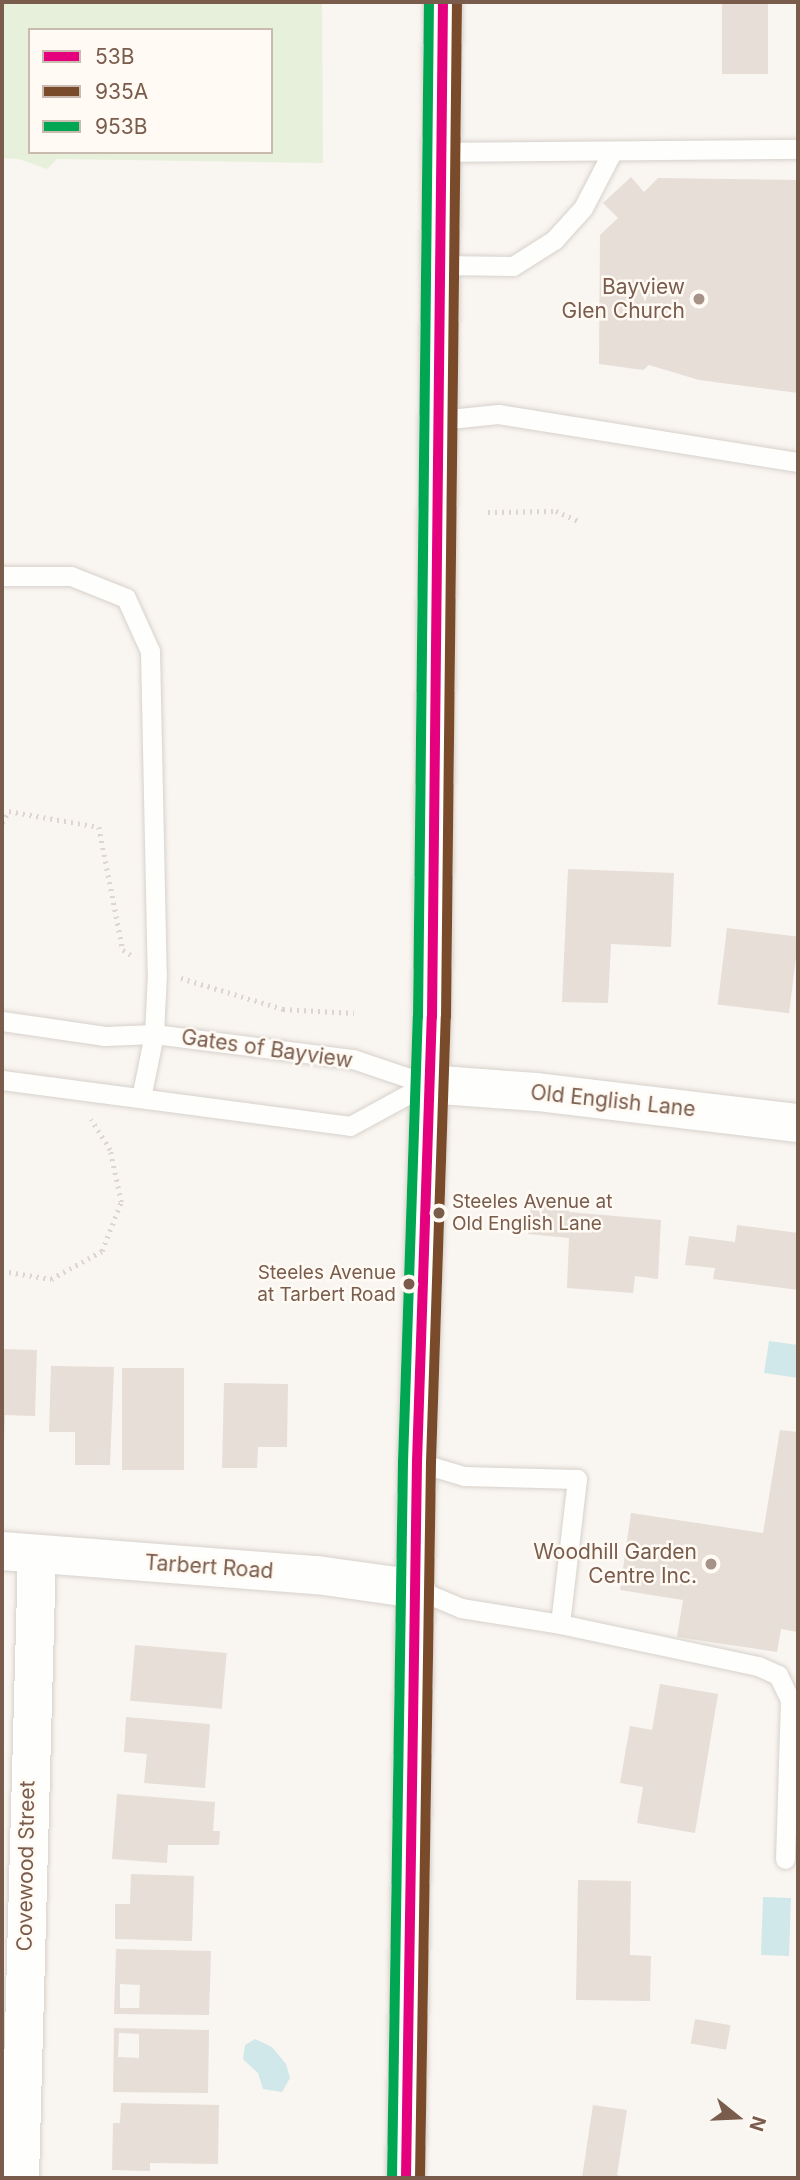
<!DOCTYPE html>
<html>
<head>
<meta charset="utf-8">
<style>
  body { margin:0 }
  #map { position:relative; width:800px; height:2180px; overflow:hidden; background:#f9f5f0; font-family:Inter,sans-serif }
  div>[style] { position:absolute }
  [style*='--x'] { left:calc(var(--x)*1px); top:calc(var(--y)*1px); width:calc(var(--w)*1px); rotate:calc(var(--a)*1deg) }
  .green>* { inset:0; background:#e7f0db }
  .water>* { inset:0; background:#d0e8ea; transform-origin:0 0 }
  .building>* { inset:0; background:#e6ded7; transform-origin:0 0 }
  .path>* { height:4.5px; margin-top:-2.25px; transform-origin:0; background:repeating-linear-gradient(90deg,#dcd5d0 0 2px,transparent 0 7px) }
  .roads { filter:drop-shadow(0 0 2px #d7d1cb) drop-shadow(0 0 2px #d7d1cb) }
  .service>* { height:19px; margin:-9.5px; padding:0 9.5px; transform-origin:9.5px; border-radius:9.5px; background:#fefefd }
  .minor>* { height:38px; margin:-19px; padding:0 19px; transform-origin:19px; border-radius:19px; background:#fefefd }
  .secondary>* { height:38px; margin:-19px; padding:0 19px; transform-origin:19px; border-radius:19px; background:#fefefd }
  .bus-1>* { height:10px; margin:-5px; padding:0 5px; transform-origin:5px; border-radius:5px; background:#e5007d }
  .bus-2>* { height:10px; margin:-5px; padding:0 5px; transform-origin:5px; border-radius:5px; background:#7a4b2a }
  .bus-3>* { height:10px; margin:-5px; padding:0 5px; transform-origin:5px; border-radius:5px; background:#00a651 }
  .dots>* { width:19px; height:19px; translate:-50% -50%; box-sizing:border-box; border:4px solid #fffaf3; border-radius:50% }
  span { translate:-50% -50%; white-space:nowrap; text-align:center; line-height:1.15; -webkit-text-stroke:5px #fffaf3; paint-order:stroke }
  .bus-label { font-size:19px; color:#7a5c4d }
  .left { translate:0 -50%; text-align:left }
  .right { translate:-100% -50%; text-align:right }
  .poi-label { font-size:21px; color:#7a5c4d }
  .street-label { font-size:21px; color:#7a5c4d }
  .frame { position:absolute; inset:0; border:4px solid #7a5c4d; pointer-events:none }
  .legend { position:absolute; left:28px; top:28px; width:245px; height:126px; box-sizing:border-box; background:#fffaf3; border:2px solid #cabbb1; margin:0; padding:9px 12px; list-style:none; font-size:21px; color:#7a5c4d }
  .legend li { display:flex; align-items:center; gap:14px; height:35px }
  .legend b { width:35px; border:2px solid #cabbb1 }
  .north { position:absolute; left:702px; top:2082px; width:70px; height:70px; -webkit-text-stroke:5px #fffaf3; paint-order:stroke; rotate:108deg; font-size:19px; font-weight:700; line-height:28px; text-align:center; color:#7a5c4d }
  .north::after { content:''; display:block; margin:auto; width:24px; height:32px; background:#7a5c4d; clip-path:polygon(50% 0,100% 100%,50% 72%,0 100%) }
</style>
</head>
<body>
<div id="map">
  <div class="green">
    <div style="clip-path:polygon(evenodd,2px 2px,322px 2px,323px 163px,57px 159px,47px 169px,19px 159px,2px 158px,2px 2px,30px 30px,271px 30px,271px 152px,30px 152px,30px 30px)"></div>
  </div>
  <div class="water">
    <div style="clip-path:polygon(769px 1341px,798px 1345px,798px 1378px,764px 1373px)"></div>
    <div style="left:763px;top:1897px;width:28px;height:58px;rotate:2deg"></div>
    <div style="clip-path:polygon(255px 2039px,272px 2047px,286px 2064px,290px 2078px,282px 2092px,263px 2089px,258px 2073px,243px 2059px,245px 2045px)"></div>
  </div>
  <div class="building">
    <div style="left:722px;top:2px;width:46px;height:72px"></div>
    <div style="clip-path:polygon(631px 177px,644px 192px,658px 178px,798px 180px,798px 393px,699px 380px,649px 365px,643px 370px,599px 364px,600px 235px,618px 218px,603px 203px)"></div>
    <div style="clip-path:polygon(568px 869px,674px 873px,671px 947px,611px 944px,608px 1003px,562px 1002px)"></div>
    <div style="left:727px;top:928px;width:72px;height:77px;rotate:7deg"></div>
    <div style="clip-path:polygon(532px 1197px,570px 1200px,569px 1212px,661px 1220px,658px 1279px,635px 1276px,633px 1293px,567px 1288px,569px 1238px,528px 1234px)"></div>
    <div style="clip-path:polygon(737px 1225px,798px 1233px,798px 1290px,713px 1279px,715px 1268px,685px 1265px,689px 1236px,735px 1242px)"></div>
    <div style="clip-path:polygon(2px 1349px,37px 1350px,35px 1416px,5px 1415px,5px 1443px)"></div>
    <div style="clip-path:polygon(51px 1366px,114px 1367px,110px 1465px,75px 1465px,75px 1432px,49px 1432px)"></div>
    <div style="left:122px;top:1368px;width:62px;height:102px"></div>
    <div style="clip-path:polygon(224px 1383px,288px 1384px,287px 1447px,258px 1447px,257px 1468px,222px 1468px)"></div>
    <div style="clip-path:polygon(780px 1430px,798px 1432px,798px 1632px,781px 1629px,777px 1652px,677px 1637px,683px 1600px,620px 1590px,631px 1513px,763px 1533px)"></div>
    <div style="left:135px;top:1645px;width:92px;height:56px;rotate:5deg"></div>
    <div style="clip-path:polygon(660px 1684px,718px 1694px,695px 1833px,637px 1823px,643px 1787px,620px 1783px,630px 1726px,652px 1730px)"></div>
    <div style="clip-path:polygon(126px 1717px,210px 1724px,205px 1788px,144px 1783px,147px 1754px,124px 1752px)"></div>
    <div style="clip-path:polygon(117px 1794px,215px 1802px,213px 1831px,220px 1831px,219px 1845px,168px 1845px,167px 1863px,112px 1859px)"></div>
    <div style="clip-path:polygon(131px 1874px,194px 1876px,192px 1941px,115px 1939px,115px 1904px,130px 1904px)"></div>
    <div style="clip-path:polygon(578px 1880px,631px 1881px,630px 1955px,651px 1956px,650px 2001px,576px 2000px)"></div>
    <div style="clip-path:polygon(evenodd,116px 1949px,211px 1951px,209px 2015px,114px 2014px,116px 1949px,120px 1984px,140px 1985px,139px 2008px,120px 2008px,120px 1984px)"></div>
    <div style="left:695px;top:2019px;width:36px;height:25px;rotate:10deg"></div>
    <div style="clip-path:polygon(evenodd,114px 2028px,209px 2030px,208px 2093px,113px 2092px,114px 2028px,119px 2033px,139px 2034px,139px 2058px,118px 2057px,119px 2033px)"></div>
    <div style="clip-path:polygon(121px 2103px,219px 2105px,218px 2164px,150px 2163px,150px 2171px,112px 2170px,113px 2123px,120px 2123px)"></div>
    <div style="clip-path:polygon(593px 2105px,627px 2110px,617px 2175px,627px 2178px,582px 2178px)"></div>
  </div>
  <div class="path">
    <div style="--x:488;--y:512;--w:68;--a:-0.8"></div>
    <div style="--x:556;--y:511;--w:24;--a:24"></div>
    <div style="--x:2;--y:810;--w:98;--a:9.9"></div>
    <div style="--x:99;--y:827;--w:125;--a:79"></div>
    <div style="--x:123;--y:950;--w:9;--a:32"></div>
    <div style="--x:2;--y:823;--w:12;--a:-59"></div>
    <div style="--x:181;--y:978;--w:107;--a:16.9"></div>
    <div style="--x:283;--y:1009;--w:71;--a:3.2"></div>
    <div style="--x:2;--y:1271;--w:50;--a:9.3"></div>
    <div style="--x:51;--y:1279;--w:58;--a:-28.8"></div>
    <div style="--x:102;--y:1251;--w:53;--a:-68.8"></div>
    <div style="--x:121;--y:1202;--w:53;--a:-101.9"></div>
    <div style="--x:110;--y:1150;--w:36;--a:-122"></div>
  </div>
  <div class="roads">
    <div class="service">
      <div style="--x:439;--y:152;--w:359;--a:-0.5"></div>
      <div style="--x:441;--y:265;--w:72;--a:0.8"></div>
      <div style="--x:513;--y:266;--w:49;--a:-32.4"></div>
      <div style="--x:554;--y:240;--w:43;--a:-47.8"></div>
      <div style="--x:583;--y:208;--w:63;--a:-62.6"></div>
      <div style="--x:440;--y:420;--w:58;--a:-5.9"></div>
      <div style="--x:498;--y:414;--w:304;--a:9.1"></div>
      <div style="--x:2;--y:576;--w:69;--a:0"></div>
      <div style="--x:71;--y:576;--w:59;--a:21.8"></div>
      <div style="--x:126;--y:598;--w:58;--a:65.6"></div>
      <div style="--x:150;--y:651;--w:322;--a:88.8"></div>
      <div style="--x:157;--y:973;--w:61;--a:92.8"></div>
      <div style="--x:154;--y:1034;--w:65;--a:101.5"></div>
      <div style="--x:2;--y:1021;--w:104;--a:8.3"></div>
      <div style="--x:105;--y:1036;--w:49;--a:-2.3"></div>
      <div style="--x:154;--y:1034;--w:201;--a:7.2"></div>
      <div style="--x:353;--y:1059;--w:78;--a:18.7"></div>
      <div style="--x:2;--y:1080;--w:351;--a:7.5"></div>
      <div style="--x:350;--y:1126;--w:88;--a:-28.6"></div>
      <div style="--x:417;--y:1462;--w:49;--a:16.6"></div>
      <div style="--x:464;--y:1476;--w:113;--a:1.5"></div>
      <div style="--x:577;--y:1479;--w:146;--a:96.7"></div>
      <div style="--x:416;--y:1589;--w:49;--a:22.9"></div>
      <div style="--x:461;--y:1608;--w:100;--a:9.2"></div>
      <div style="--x:560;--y:1624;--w:202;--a:12"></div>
      <div style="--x:758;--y:1666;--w:22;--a:24"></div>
      <div style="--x:778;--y:1675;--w:28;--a:64"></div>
      <div style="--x:790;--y:1700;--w:159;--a:91.8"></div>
    </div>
    <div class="minor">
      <div style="--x:427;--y:1084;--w:110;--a:4.2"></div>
      <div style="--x:537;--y:1092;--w:263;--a:6.8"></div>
      <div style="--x:2;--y:1551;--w:316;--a:4.4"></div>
      <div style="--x:317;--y:1575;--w:100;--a:8"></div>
      <div style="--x:20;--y:2178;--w:624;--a:-88.44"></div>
    </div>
    <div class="secondary">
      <div style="--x:406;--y:2178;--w:716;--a:-89.12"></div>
      <div style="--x:417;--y:1462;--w:445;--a:-88.1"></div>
      <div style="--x:432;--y:1017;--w:1015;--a:-89.38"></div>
    </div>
  </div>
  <div class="bus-1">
    <div style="--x:406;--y:2178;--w:716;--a:-89.12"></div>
    <div style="--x:417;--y:1462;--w:445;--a:-88.1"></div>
    <div style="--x:432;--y:1017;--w:1015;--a:-89.38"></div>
  </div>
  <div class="bus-2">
    <div style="--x:420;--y:2178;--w:716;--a:-89.12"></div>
    <div style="--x:431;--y:1462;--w:445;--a:-88.1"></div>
    <div style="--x:446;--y:1017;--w:1015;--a:-89.38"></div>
  </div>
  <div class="bus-3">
    <div style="--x:392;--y:2178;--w:716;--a:-89.12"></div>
    <div style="--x:403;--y:1462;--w:445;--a:-88.1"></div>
    <div style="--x:418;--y:1017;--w:1015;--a:-89.38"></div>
  </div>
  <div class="dots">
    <div style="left:699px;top:299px;background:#a69286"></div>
    <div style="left:439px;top:1213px;background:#7a5c4d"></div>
    <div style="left:409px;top:1284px;background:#7a5c4d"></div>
    <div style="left:711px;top:1564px;background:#a69286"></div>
  </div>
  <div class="bus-label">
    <span class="left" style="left:452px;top:1213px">Steeles Avenue at<br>Old English Lane</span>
    <span class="right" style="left:396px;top:1284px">Steeles Avenue<br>at Tarbert Road</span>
  </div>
  <div class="poi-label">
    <span class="right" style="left:685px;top:299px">Bayview<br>Glen Church</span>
    <span class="right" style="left:697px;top:1564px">Woodhill Garden<br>Centre Inc.</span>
  </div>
  <div class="street-label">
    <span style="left:267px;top:1049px;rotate:8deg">Gates of Bayview</span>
    <span style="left:613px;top:1101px;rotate:6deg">Old English Lane</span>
    <span style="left:209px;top:1567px;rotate:4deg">Tarbert Road</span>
    <span style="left:26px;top:1866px;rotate:-89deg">Covewood Street</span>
  </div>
  <div class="frame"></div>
  <ul class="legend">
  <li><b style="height:9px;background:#e5007d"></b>53B</li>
  <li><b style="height:9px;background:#7a4b2a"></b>935A</li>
  <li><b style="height:9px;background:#00a651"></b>953B</li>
  </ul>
  <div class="north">N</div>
</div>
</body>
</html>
